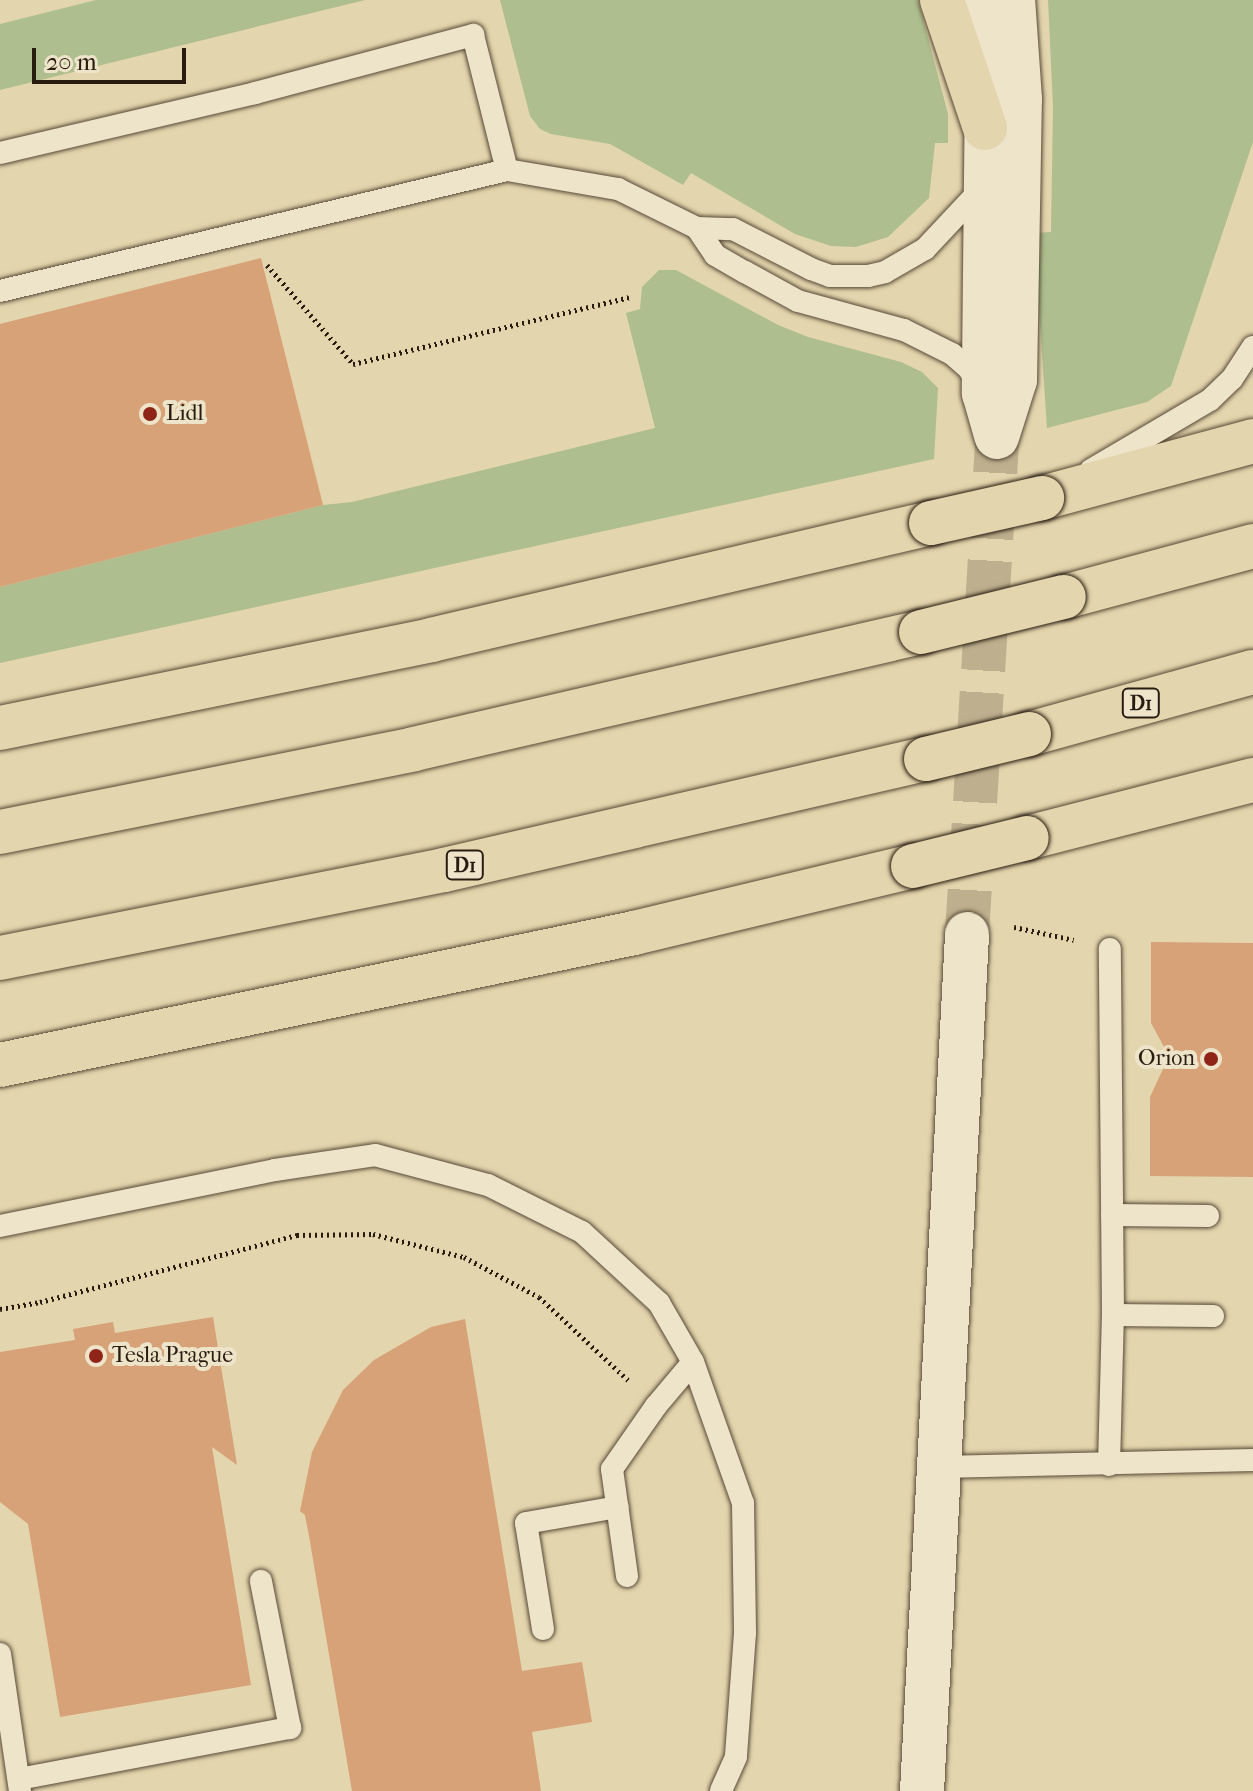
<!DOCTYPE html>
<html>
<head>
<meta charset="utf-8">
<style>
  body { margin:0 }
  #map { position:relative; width:1253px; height:1791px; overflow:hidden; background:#e3d5ad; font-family:"IM FELL French Canon",serif }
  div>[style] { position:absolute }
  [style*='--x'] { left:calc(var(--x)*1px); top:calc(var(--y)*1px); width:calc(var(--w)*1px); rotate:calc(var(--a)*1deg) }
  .green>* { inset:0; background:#aebe8e }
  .building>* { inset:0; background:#d7a278 }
  .secondary-tunnel>* { height:44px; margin-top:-22px; transform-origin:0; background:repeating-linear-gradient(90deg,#beb08e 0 44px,transparent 0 66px) }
  .path>* { height:5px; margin-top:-2.5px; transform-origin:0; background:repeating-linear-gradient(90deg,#281c10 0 2px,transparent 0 6px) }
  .roads { filter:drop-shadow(0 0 2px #574a37) drop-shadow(0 0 2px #574a37) }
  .lane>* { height:22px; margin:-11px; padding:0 11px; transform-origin:11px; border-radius:11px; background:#ede4ca }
  .secondary>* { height:44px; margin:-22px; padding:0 22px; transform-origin:22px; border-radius:22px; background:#ede4ca }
  .highway>* { height:44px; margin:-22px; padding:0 22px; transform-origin:22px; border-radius:22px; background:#e3d5ad }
  .bridges { filter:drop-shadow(0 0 2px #281c10) drop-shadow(0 0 2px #281c10) }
  .highway-bridge>* { height:44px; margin:-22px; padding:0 22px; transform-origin:22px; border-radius:22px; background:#e3d5ad }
  .dots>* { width:22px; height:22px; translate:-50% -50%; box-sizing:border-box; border:4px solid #ede4ca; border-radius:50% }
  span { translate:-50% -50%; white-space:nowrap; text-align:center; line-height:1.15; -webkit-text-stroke:8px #ede4ca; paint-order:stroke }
  .shield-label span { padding:2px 6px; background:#ede4ca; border:2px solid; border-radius:6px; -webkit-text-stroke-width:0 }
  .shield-label { font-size:20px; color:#281c10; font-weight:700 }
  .poi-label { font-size:22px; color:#281c10 }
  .left { translate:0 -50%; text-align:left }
  .right { translate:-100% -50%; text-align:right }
  .scale { position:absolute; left:32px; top:48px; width:154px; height:36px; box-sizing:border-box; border:4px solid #281c10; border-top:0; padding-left:10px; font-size:24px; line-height:28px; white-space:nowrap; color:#281c10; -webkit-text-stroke:6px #ede4ca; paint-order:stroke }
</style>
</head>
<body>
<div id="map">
  <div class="green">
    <div style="clip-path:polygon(96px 0,365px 0,0 90px,0 24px)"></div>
    <div style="clip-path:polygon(500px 0,918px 0,948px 114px,948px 143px,935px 143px,929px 198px,888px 237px,856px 247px,831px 246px,795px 234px,691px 173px,683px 185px,610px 144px,551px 134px,540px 129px,530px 116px)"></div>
    <div style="clip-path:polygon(1048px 0,1253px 0,1253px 142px,1171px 386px,1147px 402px,1047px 428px,1034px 233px,1051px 232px,1053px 107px)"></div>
    <div style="clip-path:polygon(659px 270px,676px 270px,778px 325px,808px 337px,901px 362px,922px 372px,938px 388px,934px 459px,0 663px,0 587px,323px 505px,352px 502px,655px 428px,626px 313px,640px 309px,642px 287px)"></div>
  </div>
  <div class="building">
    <div style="clip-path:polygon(261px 258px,323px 505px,0 587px,0 324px)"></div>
    <div style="clip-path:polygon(1151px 942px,1253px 943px,1253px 1177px,1150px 1176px,1150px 1097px,1169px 1056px,1151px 1023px)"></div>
    <div style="clip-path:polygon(213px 1317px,237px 1465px,212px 1447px,251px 1685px,60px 1717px,28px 1524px,0 1502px,0 1352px,75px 1340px,73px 1329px,113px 1322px,115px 1333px)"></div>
    <div style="clip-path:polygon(465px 1319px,522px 1671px,582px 1662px,592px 1722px,532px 1732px,541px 1791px,352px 1791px,309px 1536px,305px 1515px,300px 1511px,312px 1452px,343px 1390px,374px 1360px,431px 1327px)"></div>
  </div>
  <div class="secondary-tunnel">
    <div style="--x:967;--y:934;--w:498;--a:-86.5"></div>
  </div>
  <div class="path">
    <div style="--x:267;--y:265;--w:131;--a:49"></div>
    <div style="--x:353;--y:364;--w:284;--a:-13.6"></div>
    <div style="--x:1014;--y:927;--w:61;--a:12.2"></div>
    <div style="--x:0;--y:1309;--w:41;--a:-9.9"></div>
    <div style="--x:40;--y:1302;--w:266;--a:-14.6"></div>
    <div style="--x:297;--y:1235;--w:76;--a:-0.8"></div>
    <div style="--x:373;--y:1234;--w:94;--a:14.2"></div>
    <div style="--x:464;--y:1257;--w:85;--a:28.1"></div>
    <div style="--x:539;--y:1297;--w:122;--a:43"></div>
  </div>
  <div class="roads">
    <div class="lane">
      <div style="--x:0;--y:153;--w:262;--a:-13.2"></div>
      <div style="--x:255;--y:93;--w:226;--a:-14.9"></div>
      <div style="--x:473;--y:35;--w:139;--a:75.9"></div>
      <div style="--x:697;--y:228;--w:32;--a:56"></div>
      <div style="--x:715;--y:255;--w:34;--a:30"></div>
      <div style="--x:745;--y:272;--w:60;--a:28.7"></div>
      <div style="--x:798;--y:301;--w:110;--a:15.3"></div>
      <div style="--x:904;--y:330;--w:54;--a:26.6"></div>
      <div style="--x:952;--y:354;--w:23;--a:41"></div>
      <div style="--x:969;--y:369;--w:21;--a:59"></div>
      <div style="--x:0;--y:291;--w:521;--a:-13.42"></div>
      <div style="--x:507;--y:170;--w:113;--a:9.7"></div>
      <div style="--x:618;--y:189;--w:88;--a:26.3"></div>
      <div style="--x:697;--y:228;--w:36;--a:2"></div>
      <div style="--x:733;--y:229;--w:88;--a:27.1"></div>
      <div style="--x:811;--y:269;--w:20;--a:20"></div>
      <div style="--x:830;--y:276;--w:38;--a:0"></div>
      <div style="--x:868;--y:276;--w:17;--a:-13"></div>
      <div style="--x:885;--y:272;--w:46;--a:-29.9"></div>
      <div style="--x:925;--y:249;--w:86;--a:-46.9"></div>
      <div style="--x:1091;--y:470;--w:138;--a:-30.5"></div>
      <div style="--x:1210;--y:400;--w:30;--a:-44"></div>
      <div style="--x:1232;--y:379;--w:38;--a:-57"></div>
      <div style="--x:1112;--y:1215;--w:96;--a:0.6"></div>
      <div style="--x:0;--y:1226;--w:281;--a:-11.5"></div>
      <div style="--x:275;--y:1170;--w:101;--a:-8.5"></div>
      <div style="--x:375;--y:1155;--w:117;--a:14.9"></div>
      <div style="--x:488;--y:1185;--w:105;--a:26.6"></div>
      <div style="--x:582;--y:1232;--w:105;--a:42.7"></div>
      <div style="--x:659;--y:1303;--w:68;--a:60"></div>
      <div style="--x:693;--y:1362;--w:150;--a:70.5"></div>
      <div style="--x:743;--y:1503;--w:130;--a:89.1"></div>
      <div style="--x:745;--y:1633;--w:124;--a:94.2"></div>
      <div style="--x:736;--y:1757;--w:37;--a:114"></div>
      <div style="--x:1113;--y:1315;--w:100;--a:0.6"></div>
      <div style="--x:1109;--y:1465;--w:150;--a:-88.5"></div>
      <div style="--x:1113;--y:1315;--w:366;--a:-90.5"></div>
      <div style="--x:940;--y:1467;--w:313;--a:-1.3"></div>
      <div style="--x:627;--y:1576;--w:108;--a:-98"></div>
      <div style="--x:612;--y:1469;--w:77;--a:-55.1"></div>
      <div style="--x:656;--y:1406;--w:57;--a:-49.9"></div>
      <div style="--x:543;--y:1629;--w:107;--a:-99.1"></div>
      <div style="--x:526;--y:1523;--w:93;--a:-9.9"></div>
      <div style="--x:0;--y:1654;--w:138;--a:81.7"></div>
      <div style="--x:19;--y:1779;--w:276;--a:-10.7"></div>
      <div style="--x:290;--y:1728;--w:150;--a:-101.2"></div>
    </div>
    <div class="secondary">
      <div style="--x:977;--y:0;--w:83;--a:83"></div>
      <div style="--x:987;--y:82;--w:311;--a:90.6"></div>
      <div style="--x:984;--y:393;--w:44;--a:74.1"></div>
      <div style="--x:997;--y:437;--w:60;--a:-72.5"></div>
      <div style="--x:1015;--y:380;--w:281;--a:-89"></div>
      <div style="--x:1020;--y:99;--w:99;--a:-94"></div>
      <div style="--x:922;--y:1791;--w:858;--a:-86.99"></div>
    </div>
    <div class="highway">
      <div style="--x:942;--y:0;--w:135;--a:71.4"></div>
      <div style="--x:1042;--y:498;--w:219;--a:-15.1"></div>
      <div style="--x:1064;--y:597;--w:196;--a:-15.1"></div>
      <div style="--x:0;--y:728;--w:440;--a:-11.5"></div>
      <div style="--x:431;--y:640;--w:514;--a:-13.17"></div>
      <div style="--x:1029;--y:734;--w:232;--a:-15.5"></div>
      <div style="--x:0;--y:832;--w:422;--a:-11.3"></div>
      <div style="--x:414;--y:749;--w:520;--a:-12.99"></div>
      <div style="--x:1027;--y:838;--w:233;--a:-14.4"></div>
      <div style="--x:0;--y:958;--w:453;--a:-11.2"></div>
      <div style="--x:444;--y:870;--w:495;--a:-13"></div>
      <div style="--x:0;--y:1065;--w:648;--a:-11.76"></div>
      <div style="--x:634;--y:933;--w:287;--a:-13.5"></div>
    </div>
  </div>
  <div class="bridges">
    <div class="highway-bridge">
      <div style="--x:931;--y:523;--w:114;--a:-12.7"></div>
      <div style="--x:921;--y:632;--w:147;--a:-13.8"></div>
      <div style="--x:926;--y:759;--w:106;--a:-13.6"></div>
      <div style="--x:913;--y:866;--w:117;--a:-13.8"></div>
    </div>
  </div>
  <div class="dots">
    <div style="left:150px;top:414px;background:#8f2418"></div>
    <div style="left:1211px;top:1059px;background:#8f2418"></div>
    <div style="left:96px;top:1356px;background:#8f2418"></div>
  </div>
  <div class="shield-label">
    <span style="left:1141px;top:703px">D1</span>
    <span style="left:465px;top:865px">D1</span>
  </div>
  <div class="poi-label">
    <span class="left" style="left:166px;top:414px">Lidl</span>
    <span class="right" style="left:1195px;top:1059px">Orion</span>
    <span class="left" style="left:112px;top:1356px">Tesla Prague</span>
  </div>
  <div class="scale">20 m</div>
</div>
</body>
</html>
